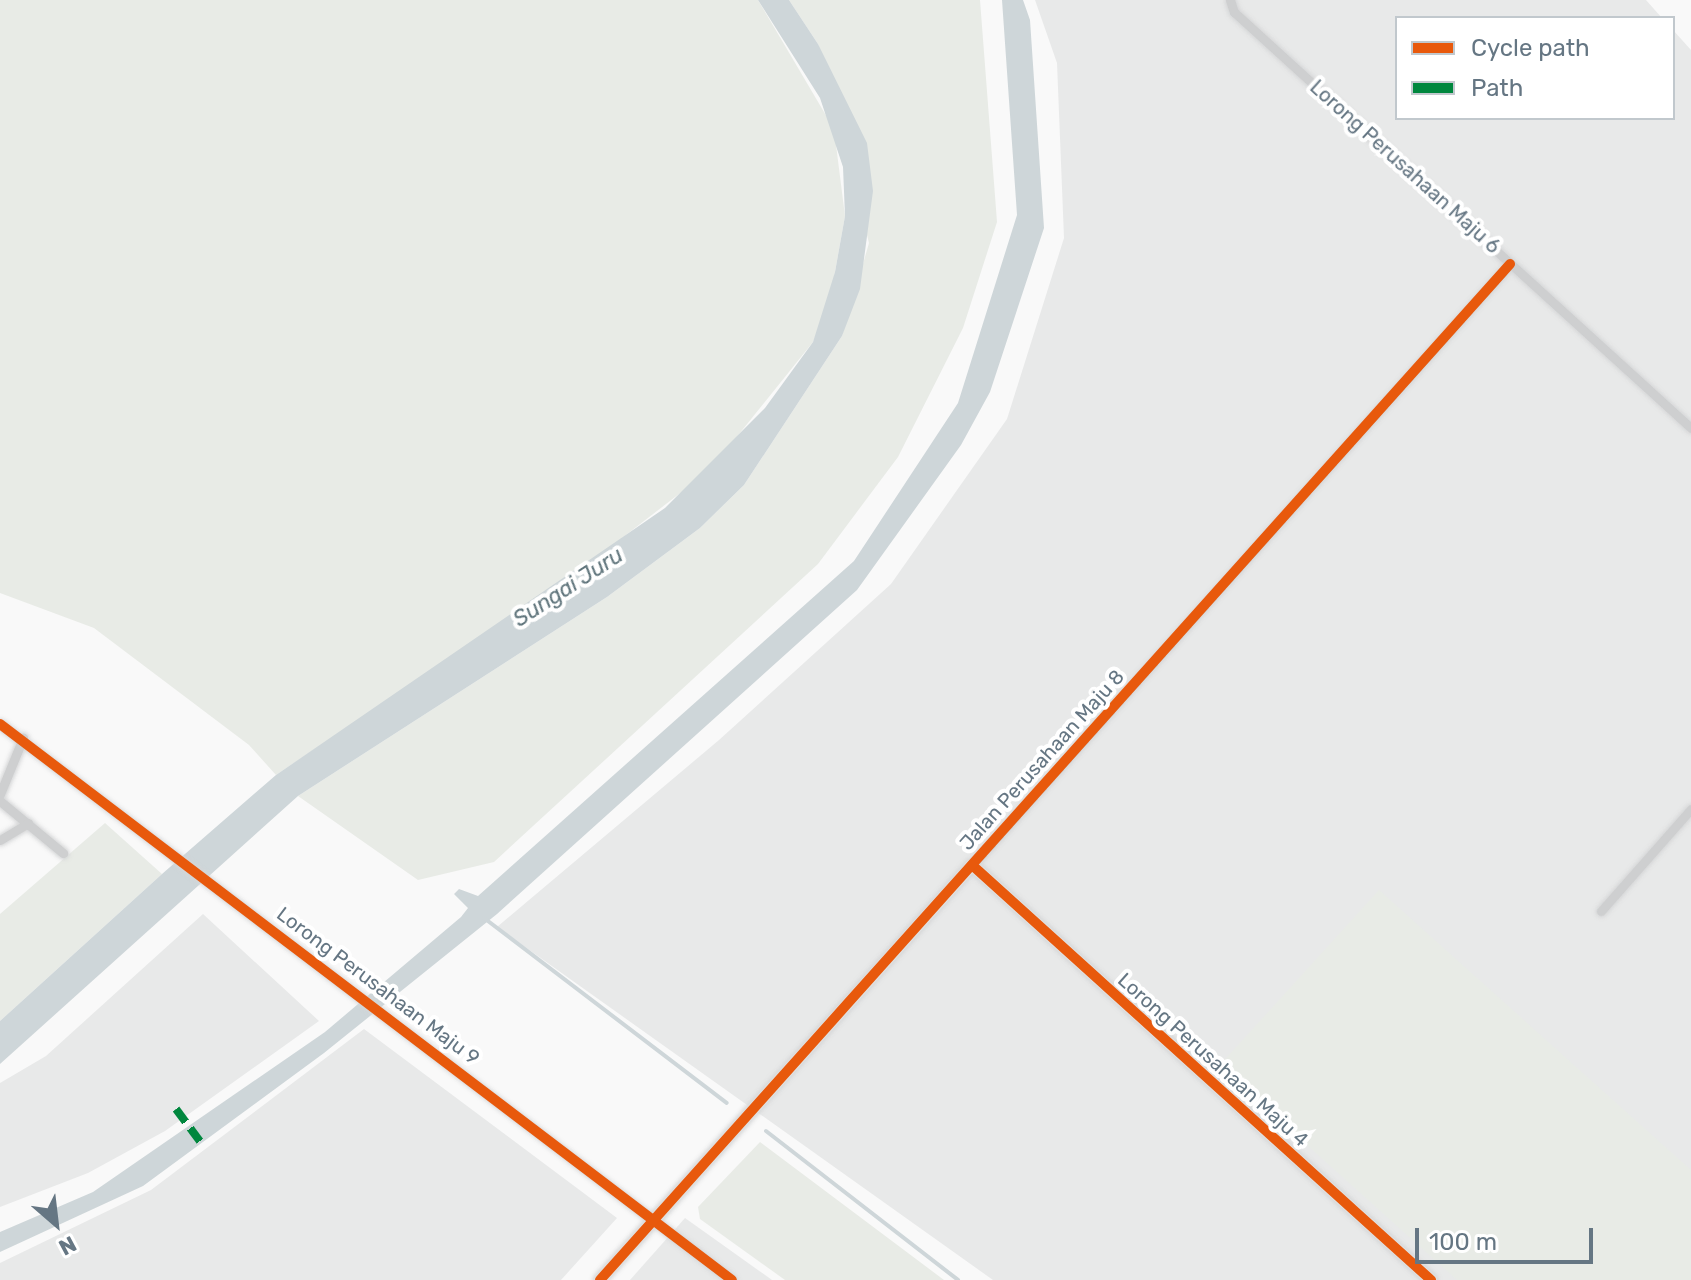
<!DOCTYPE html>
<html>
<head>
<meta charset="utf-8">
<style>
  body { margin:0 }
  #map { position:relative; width:1691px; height:1280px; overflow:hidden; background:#f9f9f9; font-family:Rubik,sans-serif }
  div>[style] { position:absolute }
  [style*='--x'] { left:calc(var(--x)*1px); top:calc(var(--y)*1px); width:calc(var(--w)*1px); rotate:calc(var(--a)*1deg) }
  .built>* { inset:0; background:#e8e9e9 }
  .green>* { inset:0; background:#e8ebe6 }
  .water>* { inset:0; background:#ced6d9 }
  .stream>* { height:4px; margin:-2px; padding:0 2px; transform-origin:2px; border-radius:2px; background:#ced6d9 }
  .roads { filter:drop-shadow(0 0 2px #d5d6d7) drop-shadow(0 0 2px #d5d6d7) }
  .street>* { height:9px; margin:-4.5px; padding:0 4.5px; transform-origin:4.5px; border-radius:4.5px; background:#cecfd0 }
  .secondary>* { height:12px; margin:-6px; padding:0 6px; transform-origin:6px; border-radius:6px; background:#e1e2e2 }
  .quiet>* { height:8px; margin-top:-4px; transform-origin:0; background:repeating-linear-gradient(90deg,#00873e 0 16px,transparent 0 24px) }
  .cycleway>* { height:10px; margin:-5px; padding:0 5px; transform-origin:5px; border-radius:5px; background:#e8590c }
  span { translate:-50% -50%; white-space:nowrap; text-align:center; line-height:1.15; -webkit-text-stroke:8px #fff; paint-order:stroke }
  .street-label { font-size:20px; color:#657683 }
  .water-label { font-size:22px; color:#60757c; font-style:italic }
  .legend { position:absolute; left:1395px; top:16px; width:280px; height:104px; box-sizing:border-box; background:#fff; border:2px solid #c1c8cd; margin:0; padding:10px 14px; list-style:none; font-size:24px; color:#657683 }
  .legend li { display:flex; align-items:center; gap:16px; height:40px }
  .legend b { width:40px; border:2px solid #c1c8cd }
  .north { position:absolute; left:16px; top:1184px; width:80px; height:80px; -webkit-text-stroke:6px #fff; paint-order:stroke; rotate:152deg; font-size:22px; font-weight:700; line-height:32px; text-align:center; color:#657683 }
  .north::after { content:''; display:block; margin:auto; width:28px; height:36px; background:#657683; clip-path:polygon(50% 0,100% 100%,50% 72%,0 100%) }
  .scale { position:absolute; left:1415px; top:1228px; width:178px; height:36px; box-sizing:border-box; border:4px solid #657683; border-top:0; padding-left:10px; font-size:24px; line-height:28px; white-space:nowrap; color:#657683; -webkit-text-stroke:6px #fff; paint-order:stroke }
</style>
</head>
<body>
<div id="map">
  <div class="built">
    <div style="clip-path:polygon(1035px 0,1646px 0,1662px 18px,1397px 18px,1397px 118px,1673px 118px,1673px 30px,1691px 50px,1691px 1280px,993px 1280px,497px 927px,719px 740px,891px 584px,1007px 419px,1064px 238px,1057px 63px)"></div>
    <div style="clip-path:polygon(203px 914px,319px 1021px,165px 1131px,88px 1173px,0 1207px,0 1083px,46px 1056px)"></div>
    <div style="clip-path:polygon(364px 1029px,617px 1218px,561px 1280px,0 1280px,0 1263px,151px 1190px)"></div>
    <div style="clip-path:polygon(685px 1218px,772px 1280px,630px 1280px)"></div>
  </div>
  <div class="green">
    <div style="clip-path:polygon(0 0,758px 0,834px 129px,845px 216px,830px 300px,813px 342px,710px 470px,578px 572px,276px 775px,249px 745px,94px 628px,0 593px)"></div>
    <div style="clip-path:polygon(789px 0,980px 0,997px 222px,963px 328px,898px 457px,818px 564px,494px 862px,418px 880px,298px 796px,607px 597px,700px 528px,744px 485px,842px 336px,869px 243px,818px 44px)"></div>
    <div style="clip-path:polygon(105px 823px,162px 874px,0 1021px,0 914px)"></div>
    <div style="clip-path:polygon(1379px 890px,1691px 1170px,1691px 1280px,1457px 1280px,1219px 1066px)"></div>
    <div style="clip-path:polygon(760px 1142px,944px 1280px,785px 1280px,700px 1219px,698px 1207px)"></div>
  </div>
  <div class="water">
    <div style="clip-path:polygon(758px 0,789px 0,818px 44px,867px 143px,873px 191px,860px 289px,842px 336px,744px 485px,700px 528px,607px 597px,298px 796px,0 1064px,0 1021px,162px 874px,276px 775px,665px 508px,765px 408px,813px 342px,835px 272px,845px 216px,843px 167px,820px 98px)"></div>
    <div style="clip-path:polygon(1002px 0,1023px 0,1030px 20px,1044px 228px,990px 392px,961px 445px,857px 590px,497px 914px,324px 1053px,143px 1186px,0 1252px,0 1232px,93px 1192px,325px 1032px,461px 917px,468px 908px,454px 894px,459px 889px,478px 896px,854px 561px,958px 403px,1017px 215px)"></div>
  </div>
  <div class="stream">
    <div style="--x:484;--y:918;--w:305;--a:37.3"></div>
    <div style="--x:766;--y:1131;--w:243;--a:37.8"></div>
  </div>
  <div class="roads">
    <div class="street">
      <div style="--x:1230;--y:0;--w:13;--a:72"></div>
      <div style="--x:1234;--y:12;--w:618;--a:42.31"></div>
      <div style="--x:0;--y:724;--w:919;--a:37.22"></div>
      <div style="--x:0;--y:794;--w:61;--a:-67.7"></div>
      <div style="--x:0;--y:801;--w:82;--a:39.5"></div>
      <div style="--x:0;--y:840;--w:33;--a:-31"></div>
      <div style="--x:972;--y:865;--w:807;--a:-48.17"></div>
      <div style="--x:1601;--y:911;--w:136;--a:-48.6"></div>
    </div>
    <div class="secondary">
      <div style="--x:600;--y:1280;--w:557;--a:-48.13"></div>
      <div style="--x:972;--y:865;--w:619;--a:42.12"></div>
    </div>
  </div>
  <div class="quiet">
    <div style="--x:176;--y:1109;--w:44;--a:53.4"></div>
  </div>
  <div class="cycleway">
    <div style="--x:0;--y:724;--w:919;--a:37.22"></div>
    <div style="--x:972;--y:865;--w:619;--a:42.12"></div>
    <div style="--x:600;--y:1280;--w:1364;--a:-48.15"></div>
  </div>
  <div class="street-label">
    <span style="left:1405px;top:167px;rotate:42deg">Lorong Perusahaan Maju 6</span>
    <span style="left:1042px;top:760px;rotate:-48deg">Jalan Perusahaan Maju 8</span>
    <span style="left:378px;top:986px;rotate:37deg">Lorong Perusahaan Maju 9</span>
    <span style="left:1213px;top:1060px;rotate:42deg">Lorong Perusahaan Maju 4</span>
  </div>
  <div class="water-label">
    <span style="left:568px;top:587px;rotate:-33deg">Sungai Juru</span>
  </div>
  <ul class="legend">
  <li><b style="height:10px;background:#e8590c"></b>Cycle path</li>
  <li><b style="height:10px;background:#00873e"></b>Path</li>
  </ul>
  <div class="north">N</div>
  <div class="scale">100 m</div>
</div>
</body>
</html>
